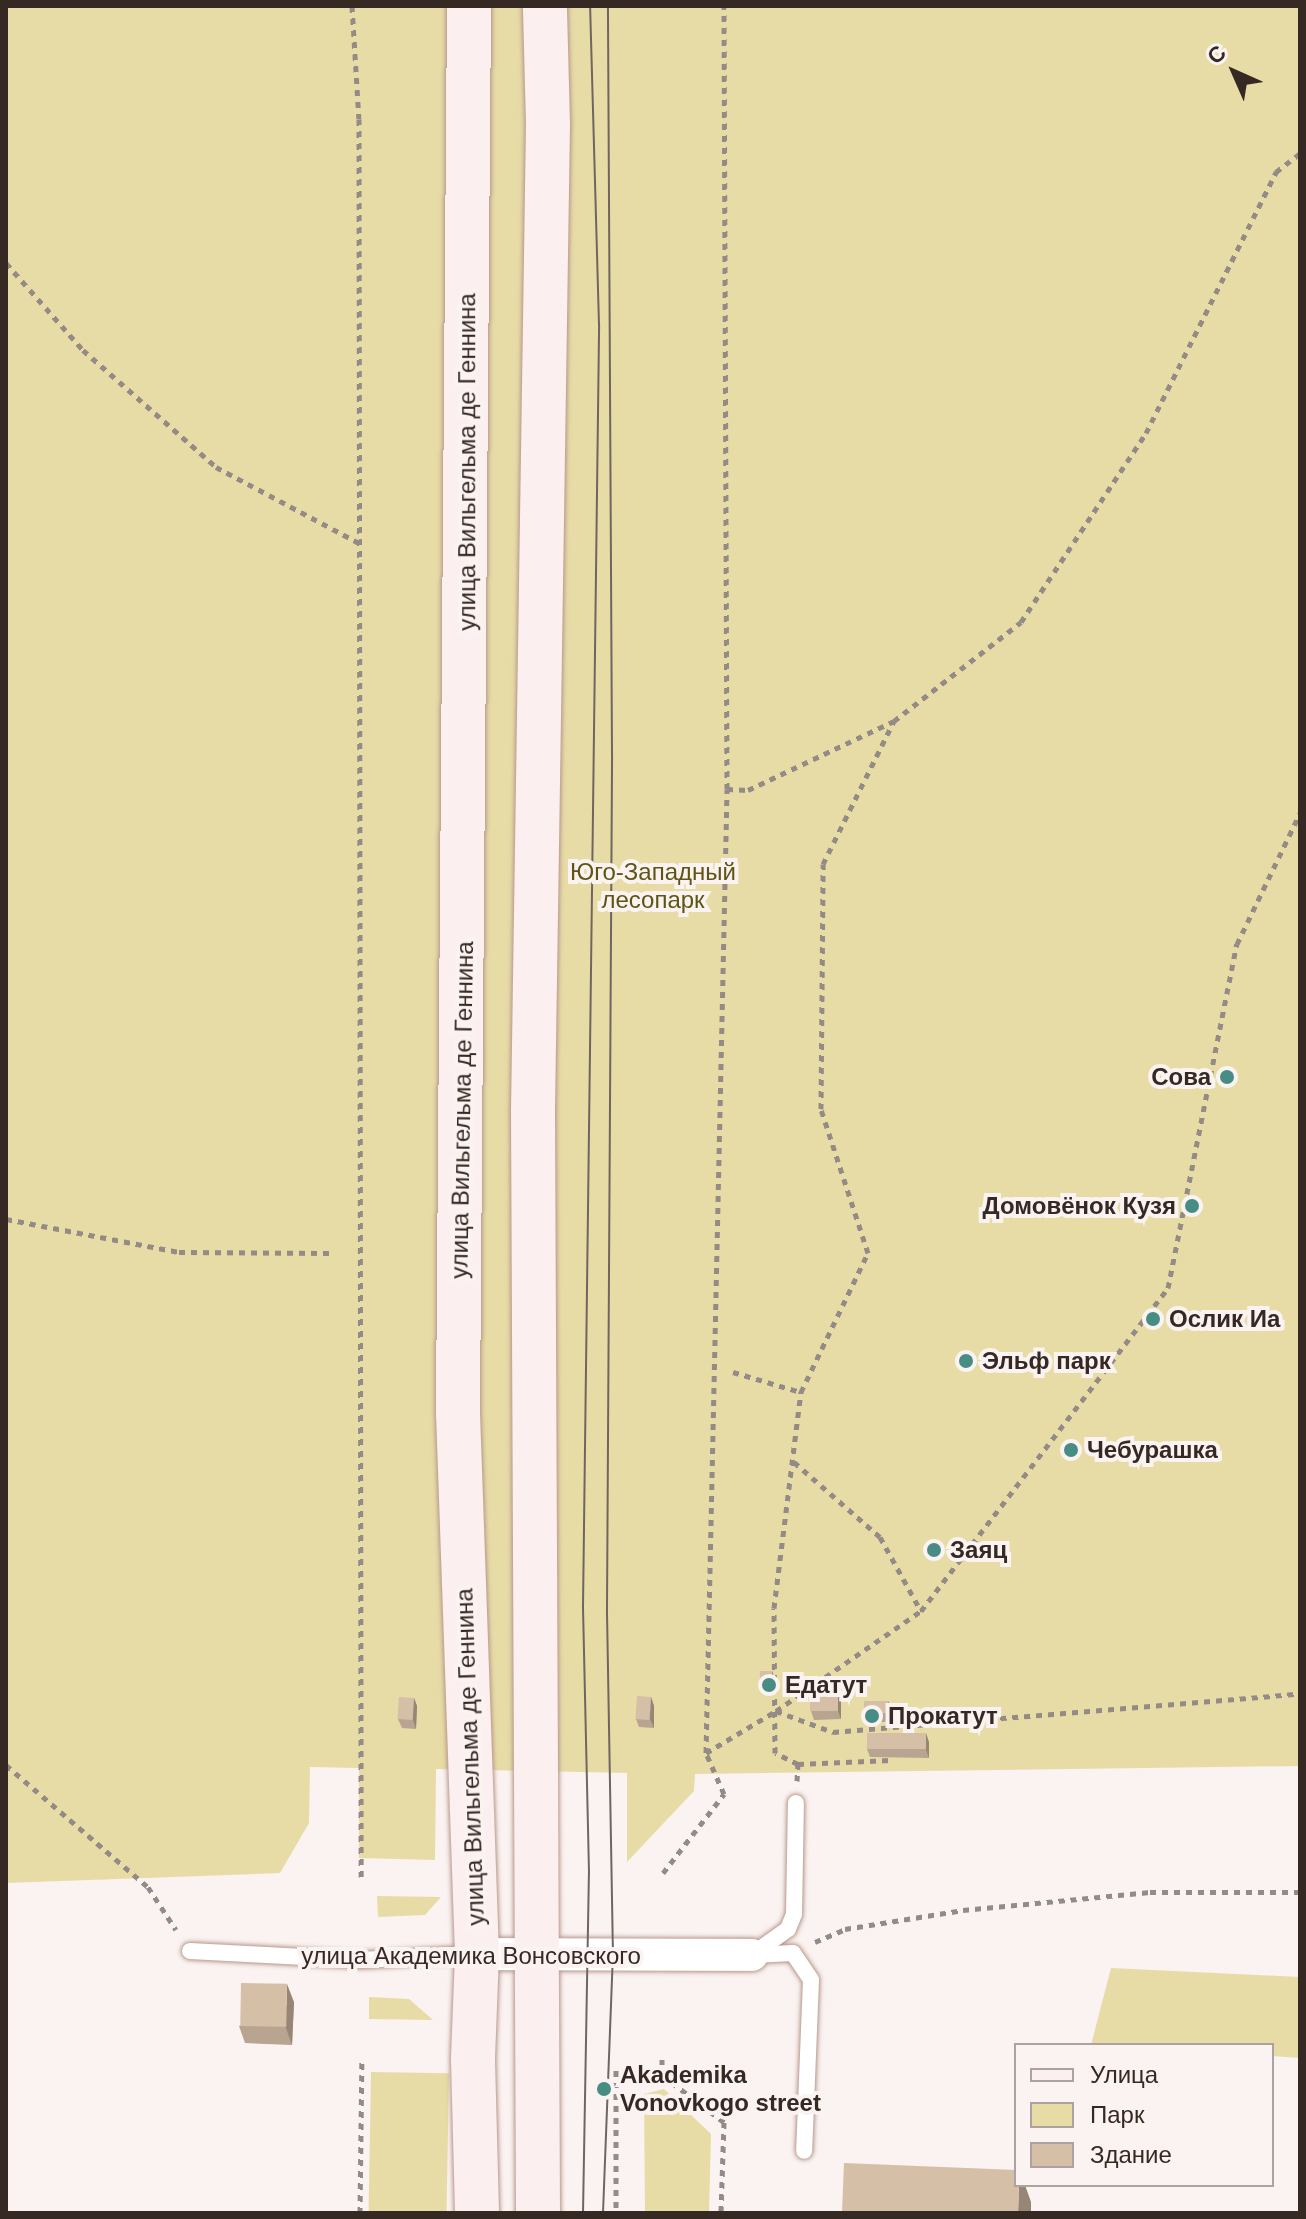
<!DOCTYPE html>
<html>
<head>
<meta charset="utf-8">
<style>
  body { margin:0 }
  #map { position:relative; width:1306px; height:2219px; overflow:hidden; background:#faf3f1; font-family:Helvetica,sans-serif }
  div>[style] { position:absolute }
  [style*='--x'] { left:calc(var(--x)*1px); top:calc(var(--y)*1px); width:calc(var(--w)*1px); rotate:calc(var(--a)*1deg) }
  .green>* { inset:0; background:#e7dca6; transform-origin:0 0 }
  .path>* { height:5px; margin-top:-2.5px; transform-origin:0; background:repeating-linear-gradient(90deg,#948a86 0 6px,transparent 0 12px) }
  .roads { filter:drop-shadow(0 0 2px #b8988c) drop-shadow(0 0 2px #b8988c) }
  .service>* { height:16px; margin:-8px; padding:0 8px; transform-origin:8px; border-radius:8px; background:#fff }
  .minor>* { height:32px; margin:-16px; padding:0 16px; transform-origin:16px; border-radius:16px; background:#fff }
  .secondary>* { height:44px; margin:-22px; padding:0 22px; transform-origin:22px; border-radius:22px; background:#fbeff0 }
  .tram>* { height:2px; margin:-1px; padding:0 1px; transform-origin:1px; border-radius:1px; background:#706561 }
  .wall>* { inset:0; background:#b8a490 }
  .shaded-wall>* { inset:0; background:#968675 }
  .building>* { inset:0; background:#d6bfa7; transform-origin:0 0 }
  .dots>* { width:22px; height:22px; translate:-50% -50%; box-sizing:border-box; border:4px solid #faf3f1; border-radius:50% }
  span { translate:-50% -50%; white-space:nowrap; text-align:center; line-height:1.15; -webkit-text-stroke:8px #faf3f1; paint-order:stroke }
  .street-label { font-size:24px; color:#362924 }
  .park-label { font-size:24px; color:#605413 }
  .poi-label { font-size:24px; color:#362924; font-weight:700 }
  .right { translate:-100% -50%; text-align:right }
  .left { translate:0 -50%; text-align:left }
  .frame { position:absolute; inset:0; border:8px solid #362924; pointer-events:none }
  .legend { position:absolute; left:1014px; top:2043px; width:260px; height:144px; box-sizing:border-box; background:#faf3f1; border:2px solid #aca29f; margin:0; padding:10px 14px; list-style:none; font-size:24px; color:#362924 }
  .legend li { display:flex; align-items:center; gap:16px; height:40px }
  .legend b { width:40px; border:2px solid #aca29f }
  .north { position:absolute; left:1194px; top:32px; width:80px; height:80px; -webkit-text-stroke:6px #faf3f1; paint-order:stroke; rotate:315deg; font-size:22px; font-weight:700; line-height:32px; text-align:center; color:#362924 }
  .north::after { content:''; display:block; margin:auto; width:28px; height:36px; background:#362924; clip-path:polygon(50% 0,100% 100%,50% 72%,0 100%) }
</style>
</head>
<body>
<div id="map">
  <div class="green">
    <div style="clip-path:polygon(6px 6px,1300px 6px,1300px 1766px,695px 1774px,694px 1791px,627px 1862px,627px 1773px,436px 1769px,435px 1860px,359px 1858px,359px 1768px,310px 1767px,309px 1823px,280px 1873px,6px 1883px)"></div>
    <div style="clip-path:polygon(377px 1896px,441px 1897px,425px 1915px,378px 1917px)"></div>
    <div style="clip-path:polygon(1111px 1968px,1300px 1977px,1300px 2058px,1272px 2056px,1272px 2045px,1091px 2045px)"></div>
    <div style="clip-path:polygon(369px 1997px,409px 1999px,433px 2020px,369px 2019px)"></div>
    <div style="left:371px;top:2072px;width:78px;height:141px;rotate:1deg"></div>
    <div style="clip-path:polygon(664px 2089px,711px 2134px,709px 2213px,645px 2213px,644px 2094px)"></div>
  </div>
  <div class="path">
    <div style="--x:352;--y:6;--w:113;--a:86.5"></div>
    <div style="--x:359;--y:119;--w:1758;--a:89.93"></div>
    <div style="--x:6;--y:263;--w:116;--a:48.5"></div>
    <div style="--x:83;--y:350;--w:177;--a:41.3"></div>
    <div style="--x:216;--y:467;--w:162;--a:28"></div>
    <div style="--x:727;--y:789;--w:21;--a:3"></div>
    <div style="--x:748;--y:790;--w:161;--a:-25.3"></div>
    <div style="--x:894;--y:721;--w:161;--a:-37.9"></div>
    <div style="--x:1021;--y:622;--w:227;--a:-56.5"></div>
    <div style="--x:1146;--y:433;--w:292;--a:-63.5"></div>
    <div style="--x:1276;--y:172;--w:31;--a:-38"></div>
    <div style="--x:6;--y:1219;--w:176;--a:10.8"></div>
    <div style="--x:179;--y:1252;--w:151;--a:0.4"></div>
    <div style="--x:733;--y:1372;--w:71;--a:16.4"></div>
    <div style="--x:794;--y:1462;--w:114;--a:41.1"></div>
    <div style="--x:880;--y:1537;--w:85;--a:61"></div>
    <div style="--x:776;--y:1711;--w:61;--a:20.2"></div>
    <div style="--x:833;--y:1732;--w:469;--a:-4.7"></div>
    <div style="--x:706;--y:1753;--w:82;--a:-31"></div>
    <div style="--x:776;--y:1711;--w:176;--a:-34.6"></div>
    <div style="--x:921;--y:1611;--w:407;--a:-52.6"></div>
    <div style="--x:1168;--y:1288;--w:351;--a:-78.7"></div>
    <div style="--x:1237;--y:944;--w:145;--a:-64.3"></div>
    <div style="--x:798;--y:1764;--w:93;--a:-2.5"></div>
    <div style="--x:6;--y:1765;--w:187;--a:40.7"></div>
    <div style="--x:148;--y:1887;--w:51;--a:56.9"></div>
    <div style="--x:797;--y:1781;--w:17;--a:-87"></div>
    <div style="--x:798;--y:1764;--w:25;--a:-154"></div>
    <div style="--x:775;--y:1753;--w:145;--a:-90.4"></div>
    <div style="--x:774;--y:1608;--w:218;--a:-82.9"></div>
    <div style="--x:801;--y:1392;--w:154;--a:-64.3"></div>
    <div style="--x:868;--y:1253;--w:151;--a:-108.1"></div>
    <div style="--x:821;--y:1109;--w:245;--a:-89.5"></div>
    <div style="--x:823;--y:864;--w:160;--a:-63.6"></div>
    <div style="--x:663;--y:1873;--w:100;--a:-52.3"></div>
    <div style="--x:724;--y:1794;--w:45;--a:-113.7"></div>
    <div style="--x:706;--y:1753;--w:964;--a:-88.75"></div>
    <div style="--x:727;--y:789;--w:783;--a:-90.22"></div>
    <div style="--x:815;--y:1942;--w:33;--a:-23"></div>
    <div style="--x:845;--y:1929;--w:120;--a:-9.1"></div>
    <div style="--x:963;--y:1910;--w:188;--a:-5.5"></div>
    <div style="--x:1150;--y:1892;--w:150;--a:0"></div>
    <div style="--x:662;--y:2059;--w:16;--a:90"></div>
    <div style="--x:662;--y:2075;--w:78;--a:37.2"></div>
    <div style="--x:724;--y:2122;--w:91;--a:91.9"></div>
    <div style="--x:616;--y:2070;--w:143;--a:90"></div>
    <div style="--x:360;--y:2213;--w:153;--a:-89.3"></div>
  </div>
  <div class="roads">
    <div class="service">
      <div style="--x:190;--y:1951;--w:171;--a:3"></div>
      <div style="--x:361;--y:1960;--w:115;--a:-3"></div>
      <div style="--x:753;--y:1954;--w:43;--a:-35.5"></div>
      <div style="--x:788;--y:1929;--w:16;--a:-68"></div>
      <div style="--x:794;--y:1914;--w:111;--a:-89"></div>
      <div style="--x:752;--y:1955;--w:41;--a:-2.8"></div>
      <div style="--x:793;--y:1953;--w:32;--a:56"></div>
      <div style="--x:811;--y:1980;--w:171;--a:92.3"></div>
    </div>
    <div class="minor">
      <div style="--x:477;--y:1954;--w:275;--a:0.2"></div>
    </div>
    <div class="secondary">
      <div style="--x:469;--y:6;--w:1407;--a:90.45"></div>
      <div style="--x:458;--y:1413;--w:541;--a:87.99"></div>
      <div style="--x:477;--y:1954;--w:106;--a:92.2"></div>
      <div style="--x:473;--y:2060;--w:153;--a:88.5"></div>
      <div style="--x:538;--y:2213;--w:1102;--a:-90.26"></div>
      <div style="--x:533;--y:1111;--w:987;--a:-89.13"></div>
      <div style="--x:548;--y:124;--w:118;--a:-91.5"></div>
    </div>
  </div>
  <div class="tram">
    <div style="--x:583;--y:2213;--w:341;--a:-89"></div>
    <div style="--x:589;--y:1872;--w:265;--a:-91.3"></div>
    <div style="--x:583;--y:1607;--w:1282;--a:-89.28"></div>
    <div style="--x:599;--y:325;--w:319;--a:-91.6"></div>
    <div style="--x:603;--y:2213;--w:257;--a:-87.8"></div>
    <div style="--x:613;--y:1956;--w:347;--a:-91"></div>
    <div style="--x:607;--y:1609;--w:854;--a:-89.66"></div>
    <div style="--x:612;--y:755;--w:749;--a:-90.31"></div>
  </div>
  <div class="wall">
    <div style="clip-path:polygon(772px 1671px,775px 1679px,774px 1691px,763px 1692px,760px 1683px)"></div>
    <div style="clip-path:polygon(841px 1688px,841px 1719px,814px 1720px,811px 1711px)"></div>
    <div style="clip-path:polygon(651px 1697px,654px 1706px,654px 1728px,639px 1727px,636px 1719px)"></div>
    <div style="clip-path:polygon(414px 1698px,417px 1706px,416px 1729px,402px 1728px,398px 1719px)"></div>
    <div style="clip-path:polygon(888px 1701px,892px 1710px,891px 1722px,867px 1722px,864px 1713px)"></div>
    <div style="clip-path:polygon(929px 1742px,929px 1758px,870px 1757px,867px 1749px)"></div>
    <div style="clip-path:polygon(294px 2002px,292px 2045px,245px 2043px,239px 2026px)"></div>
  </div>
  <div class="shaded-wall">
    <div style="clip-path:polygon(772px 1671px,775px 1679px,774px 1691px,771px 1683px)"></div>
    <div style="clip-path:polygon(838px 1679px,841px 1688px,841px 1719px,838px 1711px)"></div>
    <div style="clip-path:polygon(651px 1697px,654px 1706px,654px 1728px,650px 1719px)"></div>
    <div style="clip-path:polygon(414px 1698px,417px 1706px,416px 1729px,413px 1720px)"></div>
    <div style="clip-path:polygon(888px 1701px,892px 1710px,891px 1722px,888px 1713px)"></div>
    <div style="clip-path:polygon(926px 1733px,929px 1742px,929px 1758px,926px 1750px)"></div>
    <div style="clip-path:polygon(287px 1984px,294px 2002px,292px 2045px,286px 2028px)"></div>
    <div style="clip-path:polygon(1019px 2185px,1025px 2185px,1031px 2202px,1031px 2213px,1018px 2213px)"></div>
  </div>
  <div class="building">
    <div style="left:760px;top:1671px;width:12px;height:12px"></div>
    <div style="left:810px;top:1679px;width:28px;height:32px"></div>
    <div style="left:637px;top:1696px;width:14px;height:23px;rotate:4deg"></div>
    <div style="left:399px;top:1697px;width:15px;height:22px;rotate:4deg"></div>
    <div style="left:864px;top:1701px;width:24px;height:12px"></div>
    <div style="left:867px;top:1733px;width:59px;height:16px"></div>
    <div style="left:241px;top:1983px;width:46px;height:43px;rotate:1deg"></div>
    <div style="clip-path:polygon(844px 2163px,1016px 2170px,1016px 2185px,1019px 2185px,1018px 2213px,842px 2213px)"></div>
  </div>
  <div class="dots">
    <div style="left:1227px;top:1077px;background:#488d83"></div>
    <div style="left:1192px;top:1206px;background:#488d83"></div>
    <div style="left:1153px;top:1319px;background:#488d83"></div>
    <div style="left:966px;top:1361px;background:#488d83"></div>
    <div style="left:1071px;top:1450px;background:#488d83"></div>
    <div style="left:934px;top:1550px;background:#488d83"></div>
    <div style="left:769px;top:1685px;background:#488d83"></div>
    <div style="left:872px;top:1716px;background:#488d83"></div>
    <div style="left:604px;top:2089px;background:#488d83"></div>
  </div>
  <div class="street-label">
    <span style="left:467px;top:462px;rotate:-90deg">улица Вильгельма де Геннина</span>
    <span style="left:462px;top:1110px;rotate:-89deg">улица Вильгельма де Геннина</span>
    <span style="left:470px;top:1757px;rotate:-92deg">улица Вильгельма де Геннина</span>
    <span style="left:471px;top:1956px">улица Академика Вонсовского</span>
  </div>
  <div class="park-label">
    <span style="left:653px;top:886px">Юго-Западный<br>лесопарк</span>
  </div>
  <div class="poi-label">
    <span class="right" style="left:1211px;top:1077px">Сова</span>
    <span class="right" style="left:1176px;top:1206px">Домовёнок Кузя</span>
    <span class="left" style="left:1169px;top:1319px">Ослик Иа</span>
    <span class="left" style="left:982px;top:1361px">Эльф парк</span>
    <span class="left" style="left:1087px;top:1450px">Чебурашка</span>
    <span class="left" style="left:950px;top:1550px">Заяц</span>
    <span class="left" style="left:785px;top:1685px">Едатут</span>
    <span class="left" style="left:888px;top:1716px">Прокатут</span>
    <span class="left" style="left:620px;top:2089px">Akademika<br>Vonovkogo street</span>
  </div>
  <div class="frame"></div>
  <ul class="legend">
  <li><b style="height:10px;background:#fbeff0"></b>Улица</li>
  <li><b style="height:22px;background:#e7dca6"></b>Парк</li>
  <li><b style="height:22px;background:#d6bfa7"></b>Здание</li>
  </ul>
  <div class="north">С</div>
</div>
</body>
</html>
